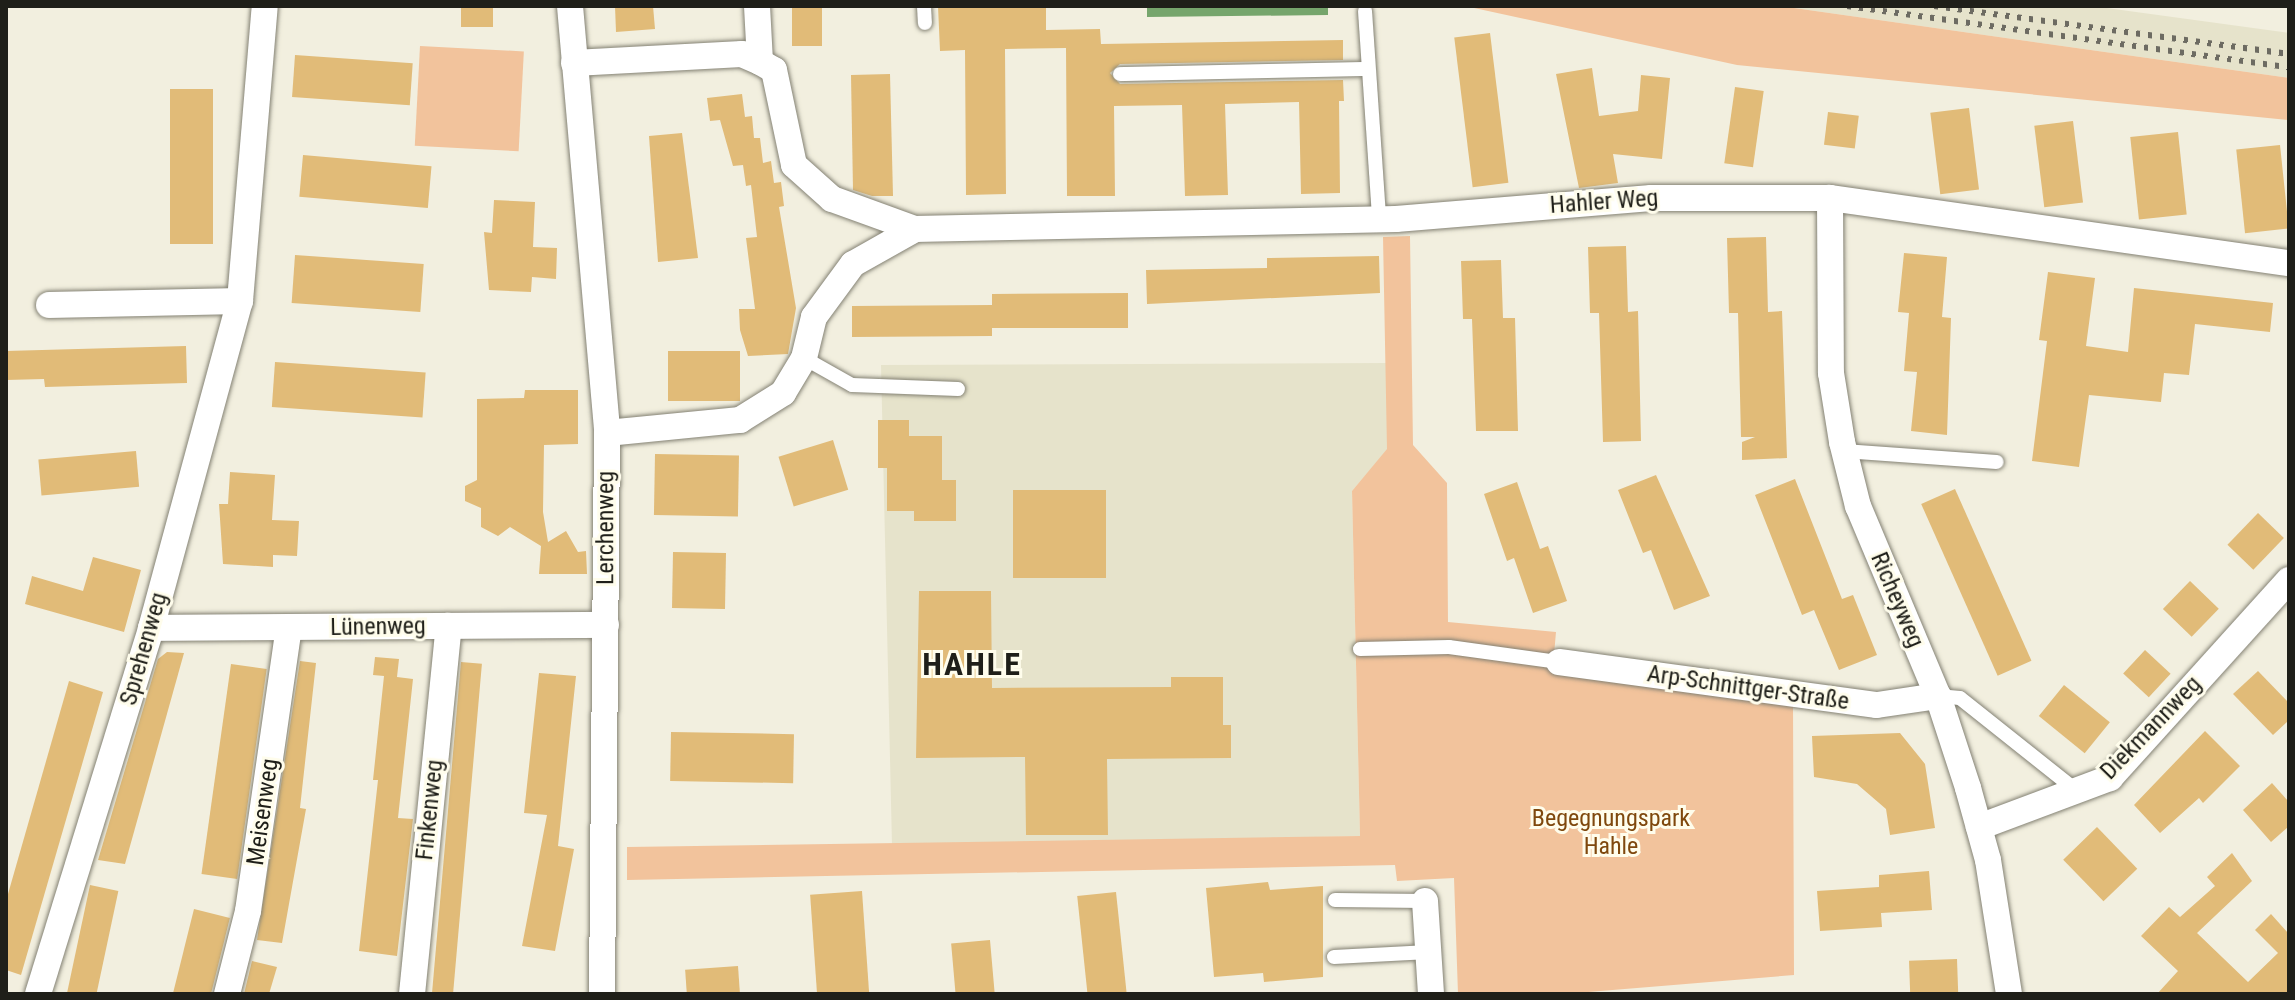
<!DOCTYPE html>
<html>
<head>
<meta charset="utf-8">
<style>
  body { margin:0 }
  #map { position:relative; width:2295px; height:1000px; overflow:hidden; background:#f2efdf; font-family:"Roboto Condensed",sans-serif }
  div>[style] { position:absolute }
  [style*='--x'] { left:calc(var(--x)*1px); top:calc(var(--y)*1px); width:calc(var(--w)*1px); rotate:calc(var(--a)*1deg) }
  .built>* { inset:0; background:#e6e3cb }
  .green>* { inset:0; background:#f2c39c; transform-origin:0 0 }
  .water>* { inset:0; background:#76a56c }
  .building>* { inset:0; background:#e1bb78; transform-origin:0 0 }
  .roads { filter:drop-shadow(0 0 2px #838173) drop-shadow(0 0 2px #838173) }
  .service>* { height:14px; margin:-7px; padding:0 7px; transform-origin:7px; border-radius:7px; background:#fff }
  .minor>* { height:26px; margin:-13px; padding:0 13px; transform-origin:13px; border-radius:13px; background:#fff }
  .rail>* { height:6px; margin-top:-3px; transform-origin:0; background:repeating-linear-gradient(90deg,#6d6b62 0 4px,transparent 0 12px) }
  span { translate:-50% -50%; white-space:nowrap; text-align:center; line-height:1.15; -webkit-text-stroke:6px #fffdec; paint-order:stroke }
  .street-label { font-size:24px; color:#1f1f19 }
  .park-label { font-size:24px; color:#7f480d }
  .district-label { font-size:32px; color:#1f1f19; font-weight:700; letter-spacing:2px }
  .frame { position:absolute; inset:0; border:8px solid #1f1f19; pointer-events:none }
</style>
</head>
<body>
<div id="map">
  <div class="built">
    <div style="clip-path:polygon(1780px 6px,2092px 6px,2289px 33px,2289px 78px)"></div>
    <div style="clip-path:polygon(1388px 363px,1387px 450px,1352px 491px,1360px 836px,892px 846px,881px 365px)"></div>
  </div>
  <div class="green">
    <div style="clip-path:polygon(1465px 6px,1780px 6px,2289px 78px,2289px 120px,1737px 65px)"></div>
    <div style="left:420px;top:46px;width:104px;height:100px;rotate:3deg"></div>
    <div style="clip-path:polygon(1410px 236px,1413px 445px,1447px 483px,1448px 622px,1556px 632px,1553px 666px,1793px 702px,1794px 975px,1564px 994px,1458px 994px,1454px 878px,1397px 881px,1395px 865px,627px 880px,627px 847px,1360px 836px,1352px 491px,1387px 449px,1383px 237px)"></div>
  </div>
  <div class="water">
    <div style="clip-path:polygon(1147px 6px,1328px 6px,1328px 15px,1147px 17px)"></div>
  </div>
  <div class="building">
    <div style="left:461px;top:6px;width:32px;height:21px"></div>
    <div style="clip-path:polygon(615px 6px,653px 6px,655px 29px,616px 32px)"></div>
    <div style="left:792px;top:6px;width:30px;height:40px"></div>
    <div style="clip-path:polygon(938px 6px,1046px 6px,1046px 30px,1100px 29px,1101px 44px,1343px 40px,1343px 60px,1120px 64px,1110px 73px,1120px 84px,1343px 80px,1344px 101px,1339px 101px,1340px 193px,1301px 194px,1299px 102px,1225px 104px,1228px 195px,1185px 196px,1182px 105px,1114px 106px,1115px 196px,1067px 196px,1066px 48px,1005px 49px,1006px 194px,966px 195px,965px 50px,940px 51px)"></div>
    <div style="left:1490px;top:33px;width:151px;height:36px;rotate:83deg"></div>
    <div style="left:295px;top:55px;width:118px;height:42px;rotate:4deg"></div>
    <div style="clip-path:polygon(1592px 68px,1599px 116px,1638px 111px,1641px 75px,1670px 78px,1662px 159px,1613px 154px,1618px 183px,1579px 188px,1556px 74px)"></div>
    <div style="clip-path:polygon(890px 74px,893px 196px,872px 196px,853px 190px,851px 75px)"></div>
    <div style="left:1735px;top:87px;width:29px;height:77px;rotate:8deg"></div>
    <div style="left:170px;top:89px;width:43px;height:155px"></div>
    <div style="clip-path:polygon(742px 94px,745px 117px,752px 116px,754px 138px,760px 138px,763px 163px,771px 161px,774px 183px,781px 182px,784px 206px,779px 207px,796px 308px,788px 354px,748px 356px,740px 330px,739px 309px,755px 309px,746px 238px,757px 237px,751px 185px,746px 186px,743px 165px,733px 166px,720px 120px,710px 121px,707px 98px)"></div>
    <div style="left:1969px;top:108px;width:82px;height:39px;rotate:83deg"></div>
    <div style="left:1828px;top:112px;width:31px;height:33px;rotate:7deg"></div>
    <div style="left:2073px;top:121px;width:82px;height:39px;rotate:83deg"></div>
    <div style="left:2178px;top:132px;width:83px;height:48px;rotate:84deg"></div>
    <div style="clip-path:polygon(682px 133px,698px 258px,658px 262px,649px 136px)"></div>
    <div style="left:2280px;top:145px;width:84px;height:44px;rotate:84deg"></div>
    <div style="left:303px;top:155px;width:129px;height:42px;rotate:5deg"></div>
    <div style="clip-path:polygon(494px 200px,535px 202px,533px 247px,557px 248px,556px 279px,532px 277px,531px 292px,489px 290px,484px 232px,492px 233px)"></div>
    <div style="clip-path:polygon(1766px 237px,1768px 312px,1782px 311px,1787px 458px,1742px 460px,1742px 442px,1755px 437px,1741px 437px,1738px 313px,1729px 313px,1727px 238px)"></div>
    <div style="clip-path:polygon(1626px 246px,1628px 312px,1638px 311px,1641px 441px,1603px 442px,1599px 313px,1590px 313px,1588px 247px)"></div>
    <div style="clip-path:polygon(1904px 253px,1947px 257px,1942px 317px,1951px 318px,1947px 435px,1911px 431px,1917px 372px,1904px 371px,1909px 313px,1898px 312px)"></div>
    <div style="left:295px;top:255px;width:129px;height:48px;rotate:4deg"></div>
    <div style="clip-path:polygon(1379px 256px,1380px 293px,1147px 304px,1146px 270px,1267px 268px,1267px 258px)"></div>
    <div style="clip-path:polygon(1501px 260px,1503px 318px,1515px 318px,1518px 431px,1476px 431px,1472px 319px,1463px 319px,1461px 261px)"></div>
    <div style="clip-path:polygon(2048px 272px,2095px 278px,2086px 346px,2128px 352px,2134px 288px,2273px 303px,2270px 332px,2195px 324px,2189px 375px,2164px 373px,2161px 402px,2089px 395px,2079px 467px,2032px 461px,2047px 341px,2039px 340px)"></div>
    <div style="clip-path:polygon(1128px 293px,1128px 328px,992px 328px,992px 336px,852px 337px,852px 306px,992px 305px,992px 294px)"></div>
    <div style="clip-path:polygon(186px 346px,187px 383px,45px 387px,44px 379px,6px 380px,6px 351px)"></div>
    <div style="left:740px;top:351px;width:50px;height:72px;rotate:90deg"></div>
    <div style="left:275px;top:362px;width:151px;height:45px;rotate:4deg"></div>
    <div style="clip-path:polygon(525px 390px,578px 390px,578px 444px,544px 445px,543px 512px,548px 542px,566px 531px,578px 552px,586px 551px,587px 574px,539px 574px,541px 546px,510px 527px,498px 536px,481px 527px,481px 508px,465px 501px,465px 486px,477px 480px,477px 399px,524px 398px)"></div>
    <div style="clip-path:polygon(878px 420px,909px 420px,909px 436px,942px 436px,942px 480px,956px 480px,956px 521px,914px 521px,914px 511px,887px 511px,887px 468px,878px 468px)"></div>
    <div style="left:833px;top:440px;width:52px;height:57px;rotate:73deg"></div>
    <div style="left:136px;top:451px;width:36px;height:98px;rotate:85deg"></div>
    <div style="left:655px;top:454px;width:84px;height:61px;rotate:1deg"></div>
    <div style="clip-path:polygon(230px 472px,275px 475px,272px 520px,299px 521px,297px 556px,273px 555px,273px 567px,223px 564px,219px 504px,228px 504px)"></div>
    <div style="clip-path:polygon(1656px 475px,1710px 596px,1674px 610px,1651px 550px,1643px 553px,1618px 490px)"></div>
    <div style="clip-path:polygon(1795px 479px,1842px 599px,1853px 595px,1877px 655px,1839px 670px,1814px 610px,1802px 615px,1755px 495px)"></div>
    <div style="clip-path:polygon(1517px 482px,1540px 549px,1548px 546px,1567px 601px,1533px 613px,1514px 558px,1507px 561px,1484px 494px)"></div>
    <div style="left:1955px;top:489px;width:188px;height:37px;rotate:66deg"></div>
    <div style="left:1013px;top:490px;width:93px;height:88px"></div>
    <div style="left:2258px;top:513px;width:36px;height:44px;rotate:44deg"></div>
    <div style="left:673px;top:552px;width:53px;height:56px;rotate:1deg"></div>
    <div style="clip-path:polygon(93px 557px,141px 570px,124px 632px,25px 604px,32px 576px,83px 591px)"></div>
    <div style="left:2190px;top:581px;width:40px;height:39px;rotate:44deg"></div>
    <div style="clip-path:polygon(919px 591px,991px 591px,992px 688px,1171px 687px,1171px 677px,1223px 677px,1223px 725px,1231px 725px,1231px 758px,1107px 759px,1108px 835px,1026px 835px,1025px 757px,916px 758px)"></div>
    <div style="left:2145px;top:650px;width:35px;height:32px;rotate:43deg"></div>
    <div style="clip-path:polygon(167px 652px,184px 653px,125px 864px,98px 860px,158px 659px)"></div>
    <div style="clip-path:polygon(375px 657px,399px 659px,397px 677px,413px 679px,398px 818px,413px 819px,397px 956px,359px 951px,378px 780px,373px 780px,384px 676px,373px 675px)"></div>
    <div style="clip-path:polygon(300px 661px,316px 663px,300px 808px,306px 809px,282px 943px,257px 940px)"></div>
    <div style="left:461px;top:662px;width:21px;height:334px;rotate:5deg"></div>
    <div style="left:231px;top:664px;width:36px;height:212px;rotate:8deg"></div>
    <div style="clip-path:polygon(2258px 671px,2289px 703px,2289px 720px,2273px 735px,2233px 694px)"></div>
    <div style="clip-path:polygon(539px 673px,576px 676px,558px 846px,574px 849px,555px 951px,522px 946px,547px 815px,524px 813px)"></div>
    <div style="clip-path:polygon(69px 681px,103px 692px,21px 975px,6px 970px,6px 901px)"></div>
    <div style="left:2064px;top:685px;width:59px;height:40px;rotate:39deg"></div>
    <div style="clip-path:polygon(2205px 731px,2240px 766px,2203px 803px,2199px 798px,2160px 833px,2134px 805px)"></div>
    <div style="left:671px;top:732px;width:123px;height:49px;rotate:1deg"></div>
    <div style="clip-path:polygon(1900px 733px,1925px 764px,1935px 828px,1890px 835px,1886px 809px,1857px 784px,1814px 777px,1812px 736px)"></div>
    <div style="clip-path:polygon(2272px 783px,2289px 802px,2289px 826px,2271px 842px,2243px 810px)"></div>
    <div style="left:2097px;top:827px;width:58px;height:47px;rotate:46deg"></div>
    <div style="clip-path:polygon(2232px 853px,2252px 881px,2197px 933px,2248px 982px,2278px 953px,2255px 930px,2271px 914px,2289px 934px,2289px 994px,2157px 994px,2178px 971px,2141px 936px,2169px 907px,2180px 917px,2215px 886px,2207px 877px)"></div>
    <div style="clip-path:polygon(1929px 871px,1932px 910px,1881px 913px,1882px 927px,1820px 931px,1817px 891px,1879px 887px,1879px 875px)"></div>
    <div style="clip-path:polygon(1268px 882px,1270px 890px,1323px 886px,1323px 977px,1264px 982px,1263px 973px,1214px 977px,1206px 888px)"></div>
    <div style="left:90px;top:885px;width:29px;height:113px;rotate:12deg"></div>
    <div style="left:862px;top:891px;width:103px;height:52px;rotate:86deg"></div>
    <div style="left:1116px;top:892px;width:103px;height:39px;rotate:84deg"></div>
    <div style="left:194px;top:909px;width:37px;height:87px;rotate:14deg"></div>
    <div style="left:990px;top:940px;width:54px;height:39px;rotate:85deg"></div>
    <div style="left:1957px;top:959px;width:35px;height:48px;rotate:88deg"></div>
    <div style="clip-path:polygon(252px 961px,277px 967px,269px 994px,244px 994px)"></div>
    <div style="left:738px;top:966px;width:28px;height:53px;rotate:86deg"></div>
  </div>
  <div class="roads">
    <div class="service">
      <div style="--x:924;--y:6;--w:17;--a:87"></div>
      <div style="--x:1365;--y:11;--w:208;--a:86.1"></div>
      <div style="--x:1120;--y:74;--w:248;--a:-1.2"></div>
      <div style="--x:804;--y:358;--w:55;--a:29.4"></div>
      <div style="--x:852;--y:385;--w:106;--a:2.2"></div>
      <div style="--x:1844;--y:451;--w:153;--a:4.1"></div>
      <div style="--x:1360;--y:649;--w:89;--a:-1.3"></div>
      <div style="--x:1449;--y:647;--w:111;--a:7.8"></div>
      <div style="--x:1938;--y:696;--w:22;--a:5"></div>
      <div style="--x:1960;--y:698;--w:151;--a:38.5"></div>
      <div style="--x:1335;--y:900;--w:90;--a:0.6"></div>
      <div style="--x:1334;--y:957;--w:95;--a:-3"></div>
    </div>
    <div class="minor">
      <div style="--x:570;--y:6;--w:429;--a:85"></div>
      <div style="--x:607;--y:433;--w:561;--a:90.51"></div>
      <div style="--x:757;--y:6;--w:56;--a:86.9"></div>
      <div style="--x:574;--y:63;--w:168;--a:-3.1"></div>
      <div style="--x:742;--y:54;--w:20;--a:24"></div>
      <div style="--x:760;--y:62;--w:16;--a:30"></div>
      <div style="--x:774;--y:70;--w:97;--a:78.1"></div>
      <div style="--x:794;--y:165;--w:51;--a:41.8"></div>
      <div style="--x:832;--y:199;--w:88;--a:19.9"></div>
      <div style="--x:1830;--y:198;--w:175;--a:89.7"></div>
      <div style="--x:1831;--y:373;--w:70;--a:80.9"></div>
      <div style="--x:1842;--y:442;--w:66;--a:76"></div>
      <div style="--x:1858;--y:506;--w:206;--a:67.2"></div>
      <div style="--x:1938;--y:696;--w:97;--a:71.9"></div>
      <div style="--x:1968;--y:788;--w:75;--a:74.5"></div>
      <div style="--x:1988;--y:860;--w:136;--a:81.1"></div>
      <div style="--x:49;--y:305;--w:191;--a:-1.2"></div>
      <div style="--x:607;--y:433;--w:134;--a:-5.6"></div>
      <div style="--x:740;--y:420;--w:51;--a:-32.1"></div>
      <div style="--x:783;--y:393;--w:41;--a:-59"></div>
      <div style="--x:804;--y:358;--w:42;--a:-76.3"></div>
      <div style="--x:814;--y:317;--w:66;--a:-53.7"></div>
      <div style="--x:853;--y:264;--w:71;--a:-29.4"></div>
      <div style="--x:915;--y:229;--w:481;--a:-1.2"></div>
      <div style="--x:1396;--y:219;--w:256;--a:-4.7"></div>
      <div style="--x:1651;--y:198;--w:179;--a:0"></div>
      <div style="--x:1830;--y:198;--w:464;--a:8.1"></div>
      <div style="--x:151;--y:628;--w:455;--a:-0.4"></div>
      <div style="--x:1559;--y:662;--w:321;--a:7.7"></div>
      <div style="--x:1877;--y:705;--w:62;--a:-8.4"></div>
      <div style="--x:1979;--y:827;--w:140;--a:-20.5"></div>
      <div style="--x:2110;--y:778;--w:267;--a:-47.9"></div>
      <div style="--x:1425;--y:901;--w:93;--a:86.3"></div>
      <div style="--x:38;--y:994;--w:383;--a:-72.8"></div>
      <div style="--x:151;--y:628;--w:339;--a:-74.8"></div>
      <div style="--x:240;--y:301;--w:296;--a:-85.2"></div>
      <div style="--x:227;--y:994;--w:86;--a:-75.8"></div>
      <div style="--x:248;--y:911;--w:286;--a:-81.8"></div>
      <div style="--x:412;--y:994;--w:370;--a:-84.3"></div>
    </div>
  </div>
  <div class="rail">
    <div style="--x:1847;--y:6;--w:446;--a:7.9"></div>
    <div style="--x:1934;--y:6;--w:358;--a:7.7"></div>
  </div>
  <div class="street-label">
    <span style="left:1604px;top:202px;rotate:-4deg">Hahler Weg</span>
    <span style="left:606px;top:528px;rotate:-90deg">Lerchenweg</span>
    <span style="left:1897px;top:600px;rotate:67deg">Richeyweg</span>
    <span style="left:378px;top:627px;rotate:-1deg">Lünenweg</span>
    <span style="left:144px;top:649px;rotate:-74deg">Sprehenweg</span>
    <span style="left:1748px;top:688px;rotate:8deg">Arp-Schnittger-Straße</span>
    <span style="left:2151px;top:728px;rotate:-46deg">Diekmannweg</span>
    <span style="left:430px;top:810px;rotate:-84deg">Finkenweg</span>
    <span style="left:263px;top:812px;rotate:-82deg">Meisenweg</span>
  </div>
  <div class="park-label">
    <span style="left:1611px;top:833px">Begegnungspark<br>Hahle</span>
  </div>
  <div class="district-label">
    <span style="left:972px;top:664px">HAHLE</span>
  </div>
  <div class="frame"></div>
</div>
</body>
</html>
